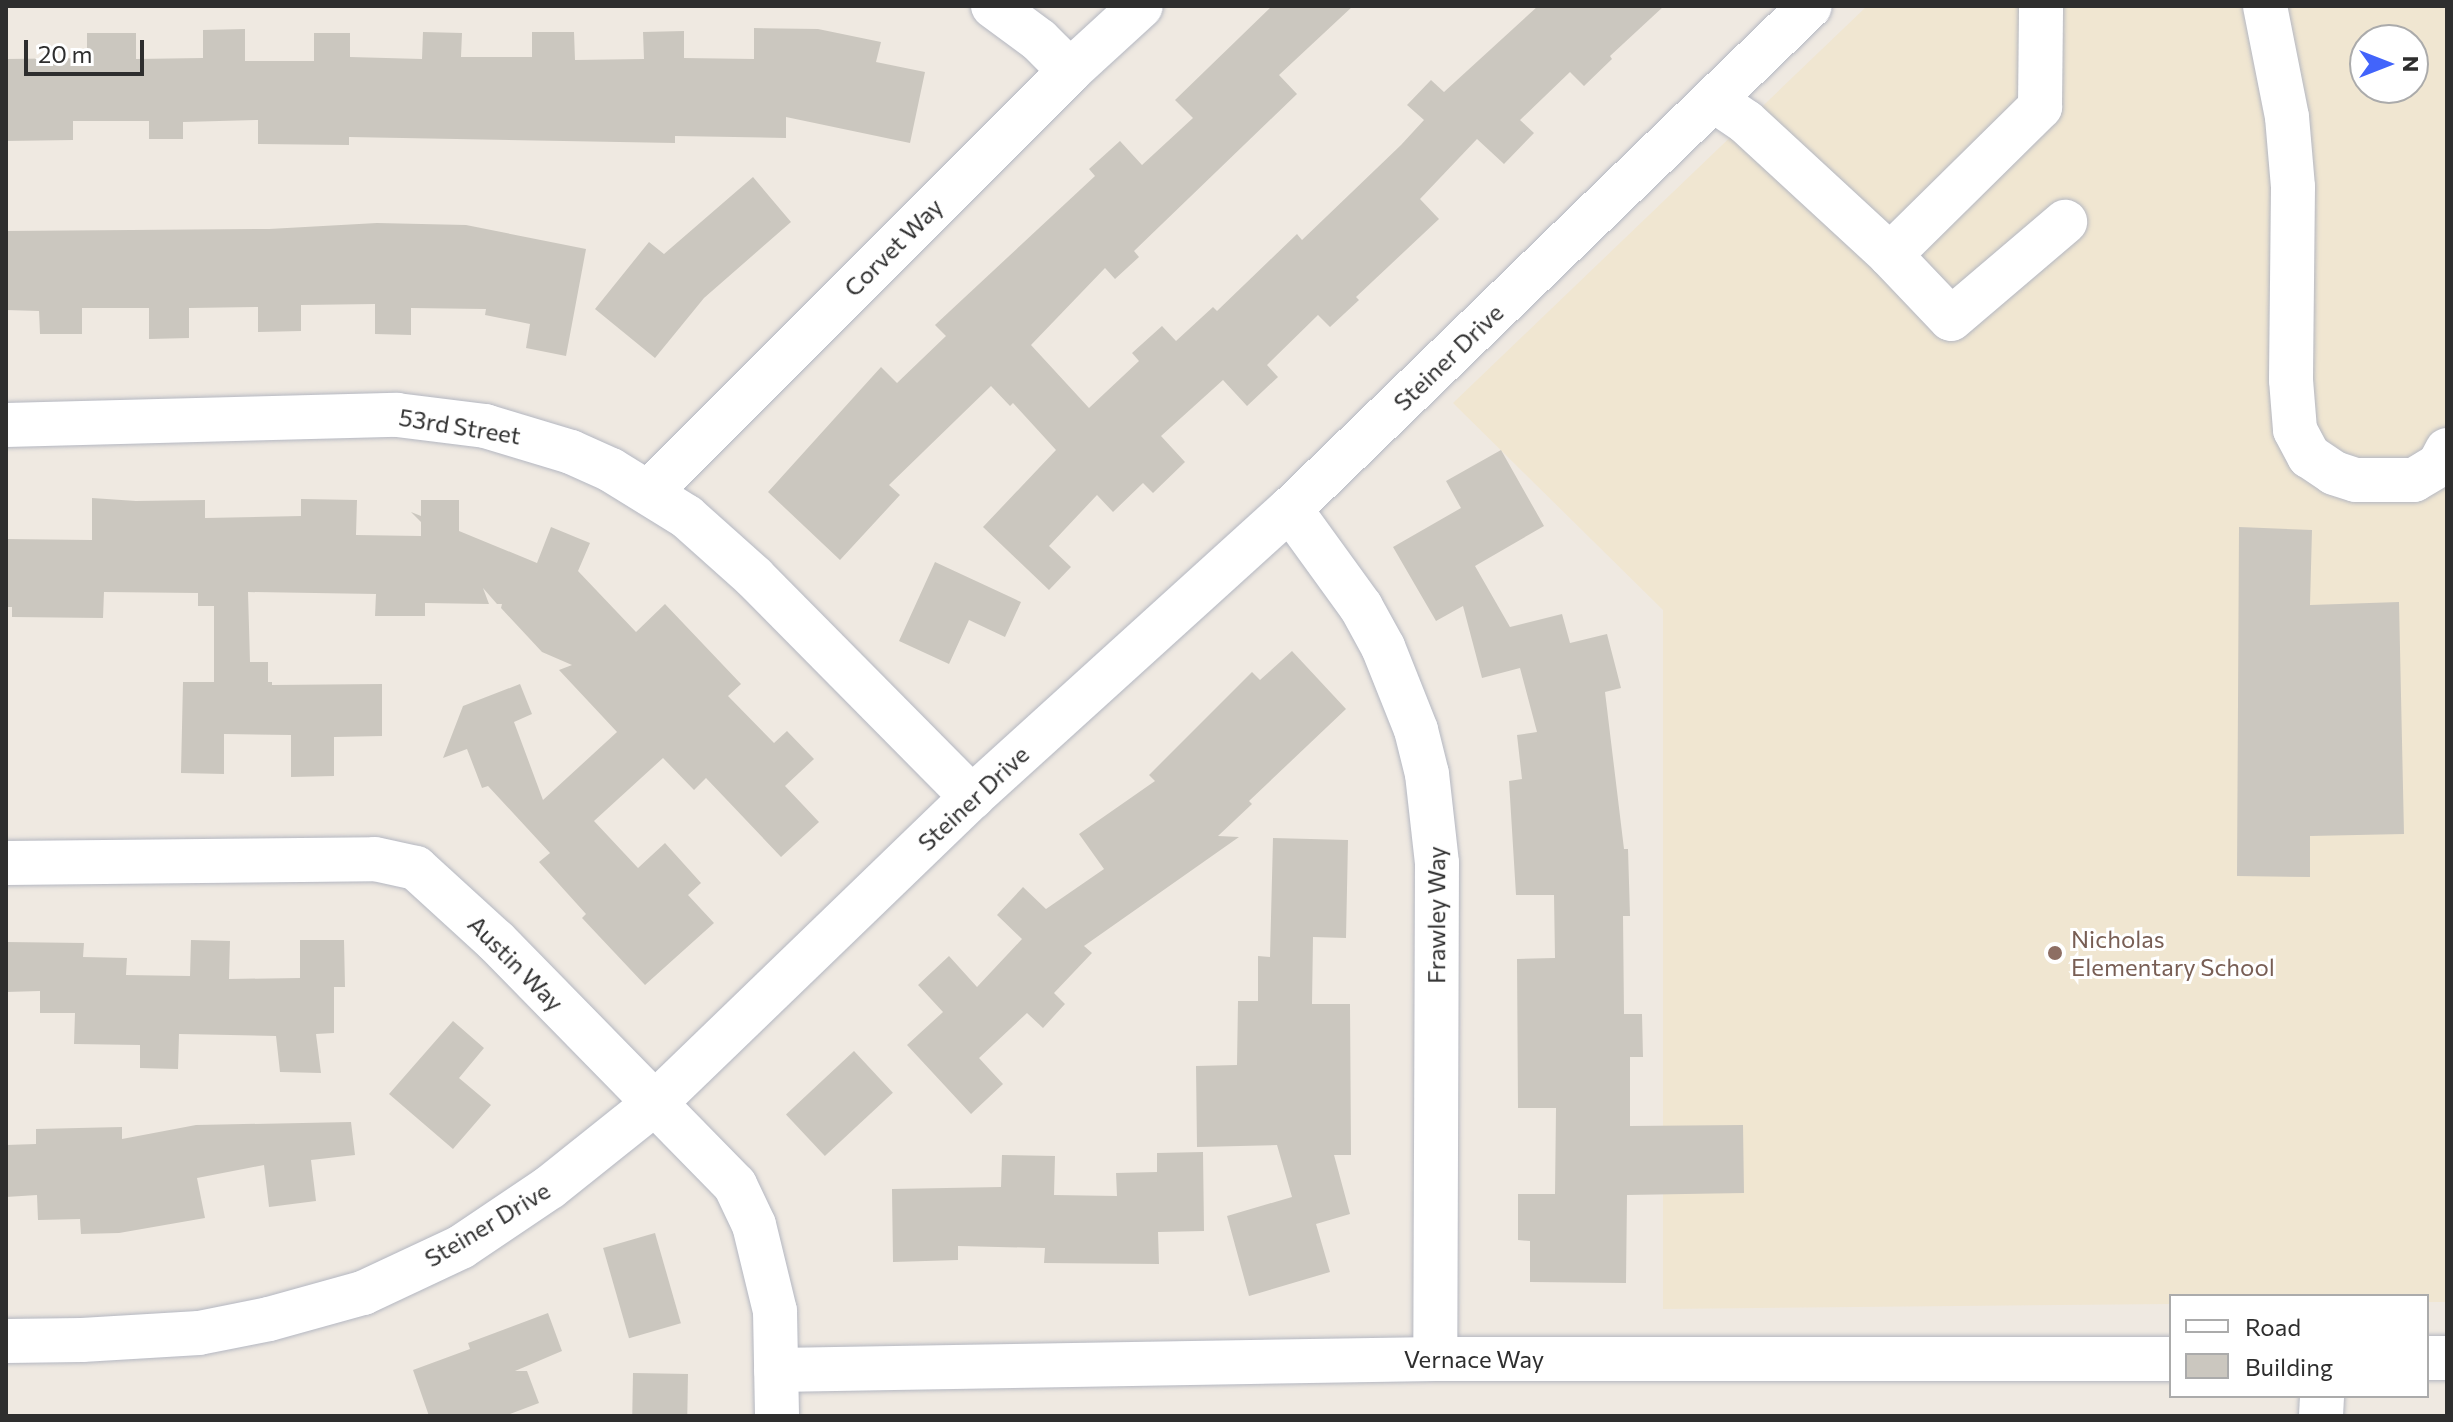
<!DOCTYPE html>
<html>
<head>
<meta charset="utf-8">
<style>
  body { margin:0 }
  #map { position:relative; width:2453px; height:1422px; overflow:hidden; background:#efe9e1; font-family:Commissioner,sans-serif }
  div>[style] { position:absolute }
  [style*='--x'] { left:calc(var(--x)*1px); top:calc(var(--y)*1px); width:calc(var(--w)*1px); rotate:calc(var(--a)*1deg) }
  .education>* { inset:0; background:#f0e6d1 }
  .building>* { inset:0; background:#cbc7bf; transform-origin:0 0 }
  .roads { filter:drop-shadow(0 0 2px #b4b7c1) drop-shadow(0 0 2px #b4b7c1) }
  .minor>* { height:44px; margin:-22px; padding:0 22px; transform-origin:22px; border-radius:22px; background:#fff }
  .dots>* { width:22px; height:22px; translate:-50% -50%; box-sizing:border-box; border:4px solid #fff; border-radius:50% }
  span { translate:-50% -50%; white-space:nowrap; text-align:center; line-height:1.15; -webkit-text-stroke:6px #fff; paint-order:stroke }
  .street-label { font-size:24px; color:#2e2e2e }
  .education-label { font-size:24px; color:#785e54 }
  .left { translate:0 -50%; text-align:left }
  .frame { position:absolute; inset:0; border:8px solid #2e2e2e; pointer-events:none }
  .legend { position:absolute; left:2169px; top:1294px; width:260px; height:104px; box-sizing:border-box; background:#fff; border:2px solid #ababab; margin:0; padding:10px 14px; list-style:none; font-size:24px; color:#2e2e2e }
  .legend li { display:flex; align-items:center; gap:16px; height:40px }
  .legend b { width:40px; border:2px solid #ababab }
  .north { position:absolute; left:2349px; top:24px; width:80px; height:80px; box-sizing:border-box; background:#fff; border:2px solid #ababab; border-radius:50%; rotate:90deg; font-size:22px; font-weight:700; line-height:32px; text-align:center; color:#2e2e2e }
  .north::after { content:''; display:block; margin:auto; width:28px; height:36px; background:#4264fb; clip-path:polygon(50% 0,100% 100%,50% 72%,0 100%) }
  .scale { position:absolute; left:24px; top:40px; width:120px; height:36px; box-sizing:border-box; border:4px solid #2e2e2e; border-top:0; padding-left:10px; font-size:24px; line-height:28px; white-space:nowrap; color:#2e2e2e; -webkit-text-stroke:6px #fff; paint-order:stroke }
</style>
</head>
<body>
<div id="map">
  <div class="education">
    <div style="clip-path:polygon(evenodd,1867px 6px,2447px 6px,2447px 1302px,2427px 1302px,2427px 1296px,2171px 1296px,2171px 1304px,1663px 1309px,1663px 610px,1453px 403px,1867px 6px,2365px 40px,2413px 40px,2413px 88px,2365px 88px,2365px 40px)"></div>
  </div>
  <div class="building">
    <div style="clip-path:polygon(1272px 6px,1353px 6px,1279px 75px,1297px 94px,1134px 251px,1139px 257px,1115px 279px,1105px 268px,1031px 345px,1089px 408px,1139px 361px,1132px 353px,1162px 326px,1176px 341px,1213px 307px,1217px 311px,1297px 234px,1302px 240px,1401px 145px,1424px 120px,1407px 105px,1431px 80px,1444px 92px,1538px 6px,1664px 6px,1610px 56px,1612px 59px,1584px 86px,1570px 72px,1520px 120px,1534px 133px,1504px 164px,1477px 139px,1420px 199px,1439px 219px,1356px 297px,1359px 300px,1330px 327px,1318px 315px,1267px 365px,1278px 377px,1247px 406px,1223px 380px,1161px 436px,1185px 462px,1153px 493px,1143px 483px,1113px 512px,1097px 495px,1049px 546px,1071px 567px,1049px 590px,983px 527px,1056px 450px,1013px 403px,1010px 406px,991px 386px,889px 485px,900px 495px,840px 560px,768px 492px,881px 367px,897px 383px,946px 336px,935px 325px,1095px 176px,1089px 169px,1120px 141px,1142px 165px,1193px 118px,1175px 100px)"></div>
    <div style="clip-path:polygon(754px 28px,818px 29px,881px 42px,876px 62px,925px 72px,910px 143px,786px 117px,786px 138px,675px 136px,675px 143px,349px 137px,349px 145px,258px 144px,258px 120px,183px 122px,183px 139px,149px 139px,149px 121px,73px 121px,73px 140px,6px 141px,6px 59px,87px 58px,87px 33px,136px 33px,136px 59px,203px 58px,203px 30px,245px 29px,245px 61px,314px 61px,314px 33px,350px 33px,350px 57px,422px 59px,423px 32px,462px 33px,461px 57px,532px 57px,532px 32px,574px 32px,575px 60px,644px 59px,643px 32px,684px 31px,684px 58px,754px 59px)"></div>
    <div style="clip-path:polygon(753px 177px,791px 222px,704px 298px,655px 358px,595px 309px,649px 242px,664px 254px)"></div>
    <div style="clip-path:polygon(377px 223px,466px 225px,586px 249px,566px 356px,526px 348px,530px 324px,485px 315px,486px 309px,411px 308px,411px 335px,375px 334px,375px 304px,301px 305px,301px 331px,258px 332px,258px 307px,189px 308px,189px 338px,149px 339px,149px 308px,82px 308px,82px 334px,40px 334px,39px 311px,6px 310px,6px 231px,269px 229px)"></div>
    <div style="clip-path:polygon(1501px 450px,1544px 526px,1475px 566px,1510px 627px,1562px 614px,1570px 643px,1607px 634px,1621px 688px,1605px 692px,1624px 849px,1628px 849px,1630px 916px,1623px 916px,1624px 1014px,1642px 1014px,1643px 1057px,1630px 1057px,1630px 1126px,1743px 1125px,1744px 1193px,1627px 1195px,1626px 1283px,1530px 1282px,1530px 1241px,1518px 1240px,1518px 1194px,1555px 1194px,1556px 1108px,1518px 1108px,1517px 959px,1555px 958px,1554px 895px,1516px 895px,1509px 781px,1522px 779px,1517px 735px,1537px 732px,1520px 668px,1482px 678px,1463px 606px,1436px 621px,1393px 547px,1461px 508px,1446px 481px)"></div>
    <div style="clip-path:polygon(92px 498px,136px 501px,205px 500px,205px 518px,301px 516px,301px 499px,357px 500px,356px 535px,421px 536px,421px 522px,411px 512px,421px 516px,421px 500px,459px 500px,459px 531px,537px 563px,551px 527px,590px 543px,578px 571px,636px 632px,665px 604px,741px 684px,728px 696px,774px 743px,787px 731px,814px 759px,785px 786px,819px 822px,781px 857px,706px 778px,694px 790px,663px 758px,594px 821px,638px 868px,665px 843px,701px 883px,688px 895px,714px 923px,645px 985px,582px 918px,586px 914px,539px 862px,550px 853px,488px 786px,482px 788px,467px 749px,443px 758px,463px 706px,520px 684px,532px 714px,514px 722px,543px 800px,617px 732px,559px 670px,572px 665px,542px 652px,501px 608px,502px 604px,497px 604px,483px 588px,489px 604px,425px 603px,425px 616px,375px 616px,376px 594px,248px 592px,250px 662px,268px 662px,268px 682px,272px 682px,272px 685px,382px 684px,382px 736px,334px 737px,334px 776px,291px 777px,291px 735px,224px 734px,224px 774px,181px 773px,183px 682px,214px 682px,214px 606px,198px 606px,198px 593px,104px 592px,103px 618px,12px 617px,12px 607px,6px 607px,6px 539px,92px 540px)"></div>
    <div style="clip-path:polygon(2239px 527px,2312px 530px,2310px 605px,2399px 602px,2404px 834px,2310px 836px,2310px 877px,2237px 876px)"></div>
    <div style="clip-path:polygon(935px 562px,1021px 602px,1005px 637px,969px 620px,949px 664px,899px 641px)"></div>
    <div style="clip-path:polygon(1292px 651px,1346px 709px,1249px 801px,1252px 804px,1218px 836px,1239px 837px,1084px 946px,1092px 953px,1054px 993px,1065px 1004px,1043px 1028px,1027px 1013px,979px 1058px,1003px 1084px,971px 1114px,907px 1045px,943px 1012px,918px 985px,949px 956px,977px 987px,1022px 939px,997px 915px,1023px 887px,1046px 909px,1104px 869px,1079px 834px,1155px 781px,1149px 775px,1252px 672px,1260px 680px)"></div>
    <div style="clip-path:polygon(1273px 838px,1348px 840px,1346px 938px,1313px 937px,1312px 1004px,1350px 1004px,1351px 1155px,1334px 1155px,1350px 1214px,1316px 1224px,1330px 1272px,1249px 1296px,1227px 1216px,1292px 1197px,1277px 1145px,1197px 1147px,1196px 1066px,1237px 1065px,1238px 1001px,1258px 1001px,1258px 956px,1270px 957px)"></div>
    <div style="clip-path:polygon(191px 940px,230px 941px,229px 979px,300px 978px,300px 940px,344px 940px,345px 987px,334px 987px,334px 1033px,316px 1034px,321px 1073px,280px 1072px,276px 1036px,179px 1034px,178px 1069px,140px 1068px,140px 1045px,74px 1044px,75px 1013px,40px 1013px,40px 991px,6px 992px,6px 942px,84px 943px,83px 957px,127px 958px,126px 975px,190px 976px)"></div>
    <div style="clip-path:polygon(453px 1021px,484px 1048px,459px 1078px,491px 1105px,453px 1149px,389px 1094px)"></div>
    <div style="left:854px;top:1051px;width:57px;height:93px;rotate:47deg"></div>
    <div style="clip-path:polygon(351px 1122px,355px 1155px,311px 1160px,316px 1201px,269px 1207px,264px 1165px,197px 1178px,205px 1218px,119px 1233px,81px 1234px,80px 1219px,38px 1220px,37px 1195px,6px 1197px,6px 1145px,36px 1144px,36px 1129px,122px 1127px,122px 1139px,196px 1125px)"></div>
    <div style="clip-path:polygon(1203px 1152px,1204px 1231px,1158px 1232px,1159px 1264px,1044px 1263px,1045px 1248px,958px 1246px,958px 1260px,893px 1262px,892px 1189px,1001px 1187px,1002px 1155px,1055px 1156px,1054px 1195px,1117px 1196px,1116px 1173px,1157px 1172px,1157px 1153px)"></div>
    <div style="left:655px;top:1233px;width:94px;height:54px;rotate:74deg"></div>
    <div style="clip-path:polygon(548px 1313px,562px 1351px,515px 1371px,527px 1371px,539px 1403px,505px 1416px,429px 1416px,413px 1370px,470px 1349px,468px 1343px)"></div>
    <div style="left:633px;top:1373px;width:55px;height:43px;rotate:1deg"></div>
  </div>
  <div class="roads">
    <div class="minor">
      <div style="--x:993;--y:6;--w:57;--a:36.5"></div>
      <div style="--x:1039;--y:40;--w:44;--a:45"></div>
      <div style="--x:2265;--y:6;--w:113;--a:78.8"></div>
      <div style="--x:2287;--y:117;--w:70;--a:85.1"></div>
      <div style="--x:2293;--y:187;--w:193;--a:90.6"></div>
      <div style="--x:2291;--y:380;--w:50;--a:85.4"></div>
      <div style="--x:2295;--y:430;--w:30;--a:62"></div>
      <div style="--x:2309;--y:456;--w:30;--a:34"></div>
      <div style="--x:2334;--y:473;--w:23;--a:18"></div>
      <div style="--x:2356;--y:480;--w:58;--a:0"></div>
      <div style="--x:2414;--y:480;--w:29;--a:-31"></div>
      <div style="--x:2439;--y:465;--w:17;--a:-62"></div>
      <div style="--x:1715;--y:101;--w:37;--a:34"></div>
      <div style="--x:1746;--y:122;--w:196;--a:42.7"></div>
      <div style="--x:1890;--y:255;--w:88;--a:46.4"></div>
      <div style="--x:1951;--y:319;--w:150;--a:-40.4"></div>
      <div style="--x:1890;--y:255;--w:211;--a:-44.6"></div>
      <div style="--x:2040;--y:107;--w:101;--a:-89.4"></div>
      <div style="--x:6;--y:425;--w:391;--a:-1.5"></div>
      <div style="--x:397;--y:415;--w:89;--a:7.1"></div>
      <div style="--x:485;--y:426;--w:90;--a:16.8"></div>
      <div style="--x:571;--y:452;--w:44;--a:24.2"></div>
      <div style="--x:611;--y:470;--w:89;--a:31.7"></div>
      <div style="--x:687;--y:517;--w:90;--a:41.8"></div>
      <div style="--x:754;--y:577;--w:310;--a:45.3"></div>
      <div style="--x:649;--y:492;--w:595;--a:-45"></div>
      <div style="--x:1070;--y:71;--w:96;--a:-42.5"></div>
      <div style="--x:1290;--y:509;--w:121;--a:54.1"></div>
      <div style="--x:1361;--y:607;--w:46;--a:61.2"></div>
      <div style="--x:1383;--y:647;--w:89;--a:68.3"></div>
      <div style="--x:1416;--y:730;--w:45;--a:76"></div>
      <div style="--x:1427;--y:774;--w:90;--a:83.6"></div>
      <div style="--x:1437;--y:863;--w:496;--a:90.2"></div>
      <div style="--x:6;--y:863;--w:369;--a:-0.6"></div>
      <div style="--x:375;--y:859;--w:42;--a:12.4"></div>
      <div style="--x:416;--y:868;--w:108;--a:42.4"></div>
      <div style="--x:496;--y:941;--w:342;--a:45.6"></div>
      <div style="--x:735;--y:1185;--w:44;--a:64.6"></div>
      <div style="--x:754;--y:1225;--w:89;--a:76.3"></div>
      <div style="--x:775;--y:1311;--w:105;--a:88.9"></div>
      <div style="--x:6;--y:1341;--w:76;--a:-0.8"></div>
      <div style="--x:82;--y:1340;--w:117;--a:-3.4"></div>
      <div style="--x:199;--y:1333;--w:71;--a:-11.3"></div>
      <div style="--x:269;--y:1319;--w:98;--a:-15.5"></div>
      <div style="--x:363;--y:1293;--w:108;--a:-25.1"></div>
      <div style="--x:461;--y:1247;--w:107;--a:-34"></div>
      <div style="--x:550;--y:1187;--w:133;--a:-38.6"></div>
      <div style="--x:654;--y:1104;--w:442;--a:-44"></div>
      <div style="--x:972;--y:797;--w:429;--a:-42.2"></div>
      <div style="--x:1290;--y:509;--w:723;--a:-44.05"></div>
      <div style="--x:2427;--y:1358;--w:20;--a:0"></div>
      <div style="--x:776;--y:1370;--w:659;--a:-0.96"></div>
      <div style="--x:1435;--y:1359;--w:736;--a:0"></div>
      <div style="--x:2321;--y:1416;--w:20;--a:-87"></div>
    </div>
  </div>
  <div class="dots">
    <div style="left:2055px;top:953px;background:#8d6e63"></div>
  </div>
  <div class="street-label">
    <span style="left:893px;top:247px;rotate:-45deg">Corvet Way</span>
    <span style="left:1448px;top:357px;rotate:-44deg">Steiner Drive</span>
    <span style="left:460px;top:426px;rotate:9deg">53rd Street</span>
    <span style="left:973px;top:798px;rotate:-43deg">Steiner Drive</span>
    <span style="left:1436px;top:915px;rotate:-90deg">Frawley Way</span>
    <span style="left:516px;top:963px;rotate:45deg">Austin Way</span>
    <span style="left:487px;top:1224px;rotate:-31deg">Steiner Drive</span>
    <span style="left:1474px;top:1359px">Vernace Way</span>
  </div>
  <div class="education-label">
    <span class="left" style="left:2071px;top:953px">Nicholas<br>Elementary School</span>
  </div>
  <div class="frame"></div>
  <ul class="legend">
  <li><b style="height:10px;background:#fff"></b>Road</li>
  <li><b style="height:22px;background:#cbc7bf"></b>Building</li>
  </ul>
  <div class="north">N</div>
  <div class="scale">20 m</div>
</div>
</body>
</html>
